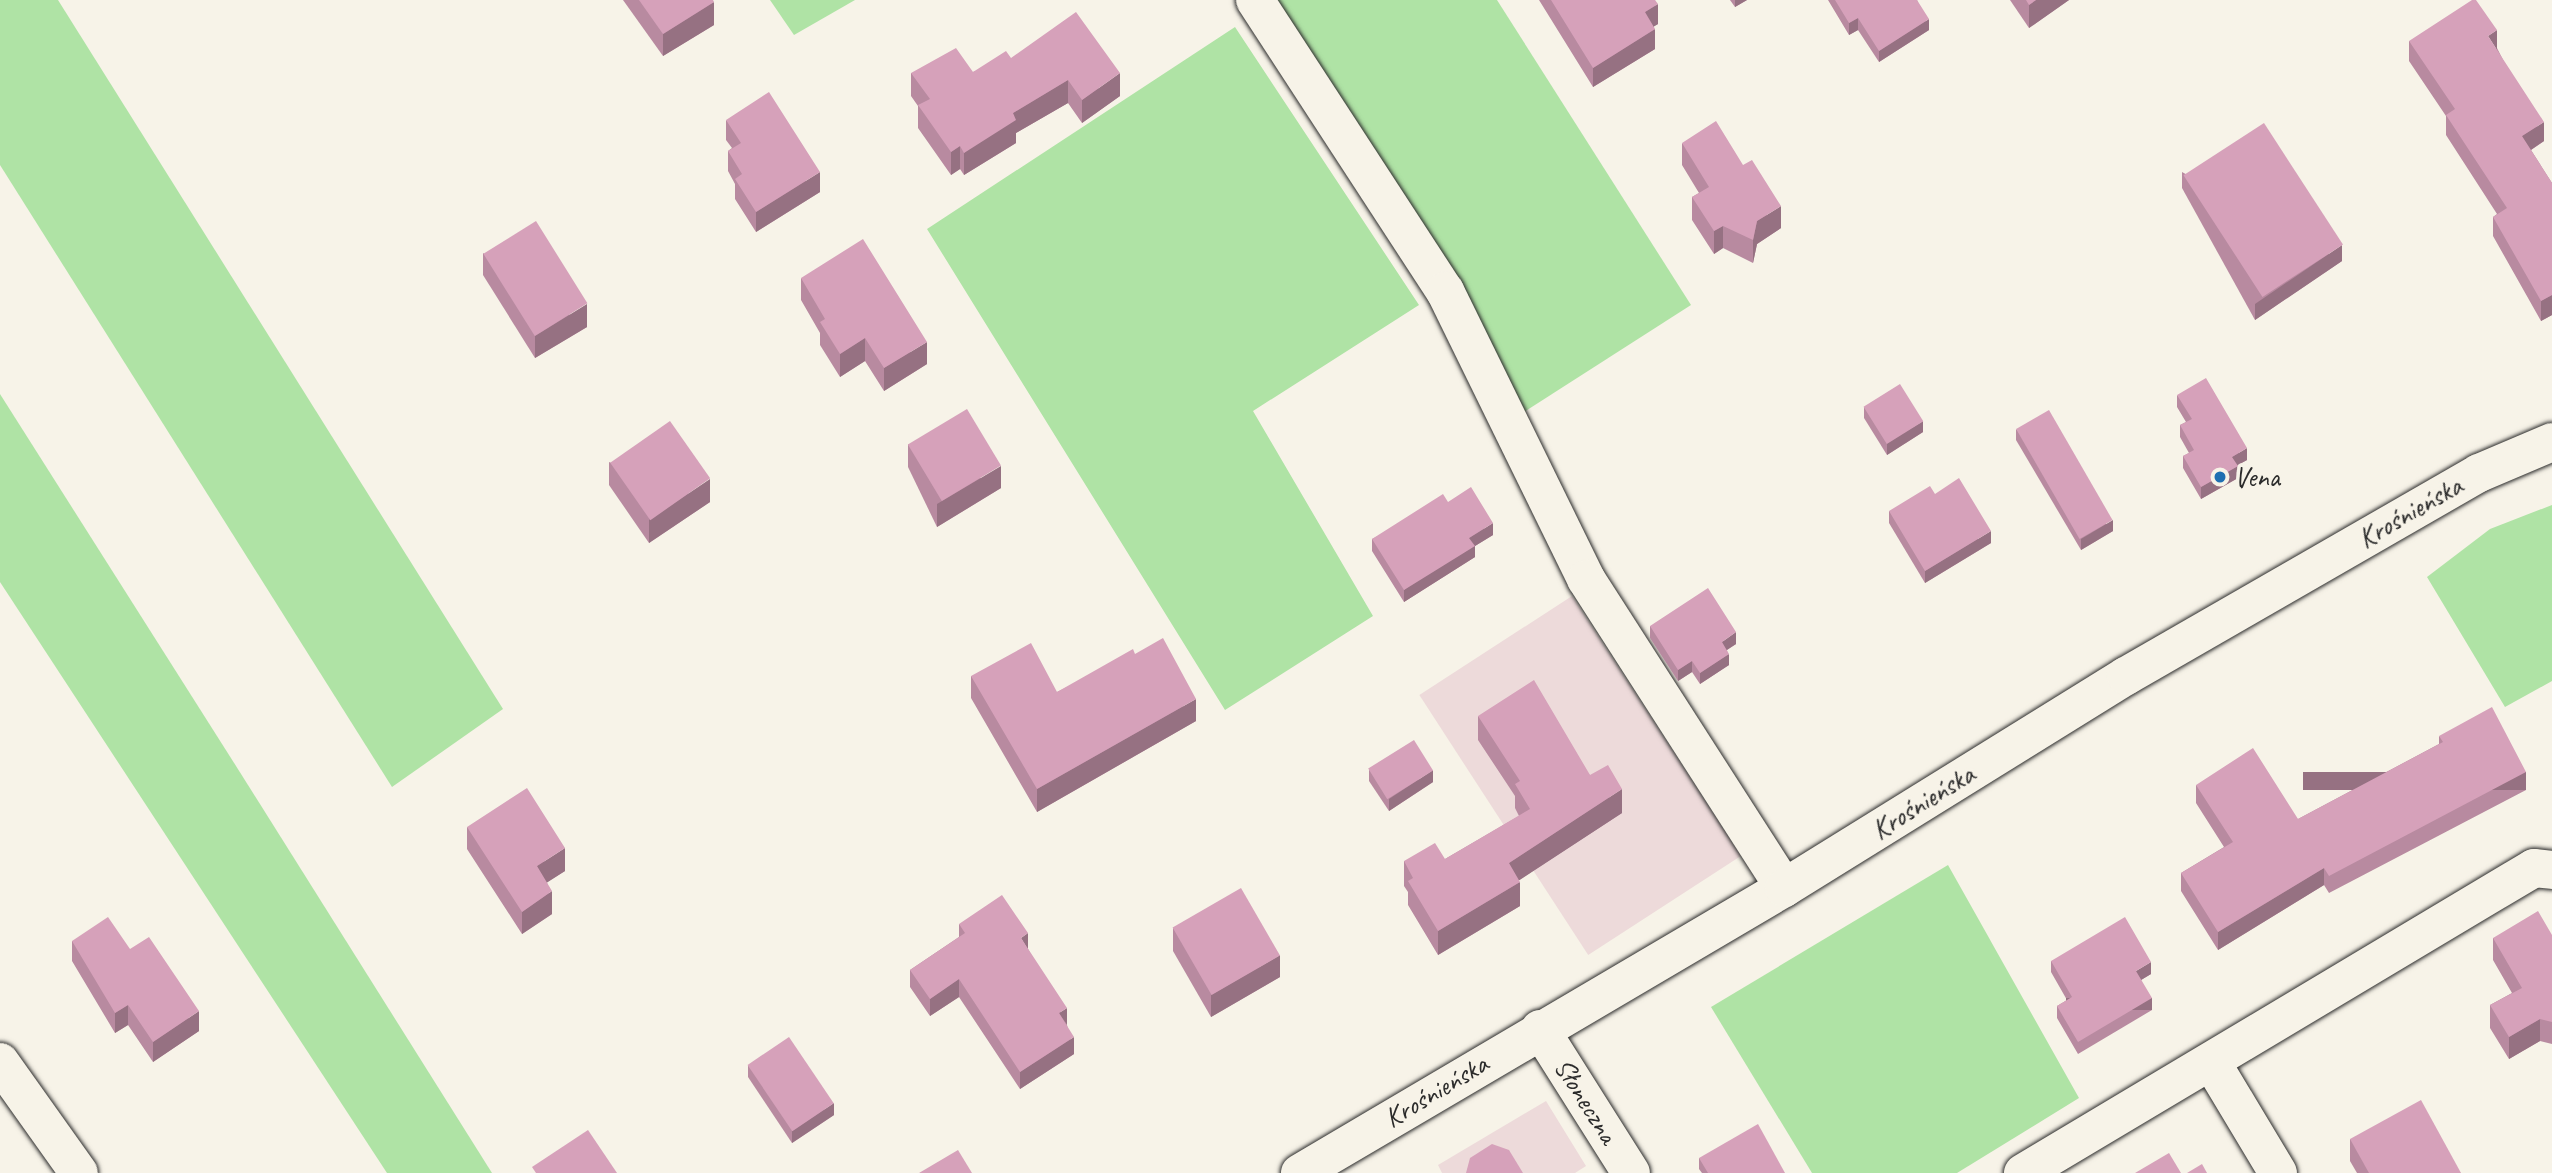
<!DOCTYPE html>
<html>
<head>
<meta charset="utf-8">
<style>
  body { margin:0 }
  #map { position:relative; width:2552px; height:1173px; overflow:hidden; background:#f7f3e8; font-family:Caveat,sans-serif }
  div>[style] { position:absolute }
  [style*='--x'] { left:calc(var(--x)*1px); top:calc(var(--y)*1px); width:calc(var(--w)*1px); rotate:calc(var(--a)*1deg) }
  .built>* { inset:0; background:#eddada; transform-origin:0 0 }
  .green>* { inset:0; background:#afe3a5 }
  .roads { filter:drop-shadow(0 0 2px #2b2b2b) drop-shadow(0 0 2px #2b2b2b) }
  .minor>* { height:38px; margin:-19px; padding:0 19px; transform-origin:19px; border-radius:19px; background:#f7f3e8 }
  .secondary>* { height:38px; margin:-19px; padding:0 19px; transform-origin:19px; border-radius:19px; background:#f7f3e8 }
  .wall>* { inset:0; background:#b88aa0 }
  .shaded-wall>* { inset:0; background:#967182; transform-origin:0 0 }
  .building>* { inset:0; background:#d6a1ba; transform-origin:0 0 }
  .dots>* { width:19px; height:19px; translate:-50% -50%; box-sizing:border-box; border:4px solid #f7f3e8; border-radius:50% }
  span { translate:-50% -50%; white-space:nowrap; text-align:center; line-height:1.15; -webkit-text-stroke:7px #f7f3e8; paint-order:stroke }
  .poi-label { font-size:28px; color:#2b2b2b }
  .left { translate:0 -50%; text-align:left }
  .street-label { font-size:28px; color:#2b2b2b }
</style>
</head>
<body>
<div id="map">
  <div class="built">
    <div style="left:1572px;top:596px;width:310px;height:182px;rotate:57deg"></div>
    <div style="clip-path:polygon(1546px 1101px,1586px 1166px,1575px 1173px,1442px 1173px,1438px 1165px)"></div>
  </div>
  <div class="green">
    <div style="clip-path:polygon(0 0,58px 0,503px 709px,392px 787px,0 165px)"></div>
    <div style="clip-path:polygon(770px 0,855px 0,794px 35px)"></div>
    <div style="clip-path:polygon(1278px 0,1497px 0,1691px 305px,1521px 414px)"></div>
    <div style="clip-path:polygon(1235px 27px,1419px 305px,1253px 411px,1373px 616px,1225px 710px,927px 229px)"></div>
    <div style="clip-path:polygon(0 394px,236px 766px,492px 1173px,387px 1173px,0 582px)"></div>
    <div style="clip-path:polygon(2552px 505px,2552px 681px,2505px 707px,2427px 577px,2490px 529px)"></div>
    <div style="clip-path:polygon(1948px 865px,2079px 1098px,1957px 1173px,1812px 1173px,1711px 1007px)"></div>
  </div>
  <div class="roads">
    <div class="minor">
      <div style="--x:1255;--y:0;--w:348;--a:56.9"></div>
      <div style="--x:1445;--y:291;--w:321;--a:63.9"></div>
      <div style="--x:1586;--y:579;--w:367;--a:57.3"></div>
      <div style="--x:1540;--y:1029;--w:170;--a:57.7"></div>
      <div style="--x:0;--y:1062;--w:136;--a:54.6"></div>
      <div style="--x:2212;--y:1063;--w:128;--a:59"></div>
      <div style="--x:2023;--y:1173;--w:595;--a:-30.83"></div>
      <div style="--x:2534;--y:868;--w:18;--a:6"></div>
    </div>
    <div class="secondary">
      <div style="--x:1300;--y:1173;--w:562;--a:-30.49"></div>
      <div style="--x:1784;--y:888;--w:402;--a:-31.8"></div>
      <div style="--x:2126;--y:676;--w:407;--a:-29.9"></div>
      <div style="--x:2479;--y:473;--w:79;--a:-23"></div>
    </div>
  </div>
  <div class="wall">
    <div style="clip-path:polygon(623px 0,713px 0,714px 25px,663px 56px)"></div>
    <div style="clip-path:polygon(1539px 0,1655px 0,1658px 24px,1654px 26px,1655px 49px,1593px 87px)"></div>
    <div style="clip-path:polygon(1730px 0,1747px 0,1735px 7px)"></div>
    <div style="clip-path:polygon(1828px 0,1917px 0,1929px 30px,1879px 62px,1858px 30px,1849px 35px)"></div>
    <div style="clip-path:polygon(2010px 0,2069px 0,2029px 28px)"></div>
    <div style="clip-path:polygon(2409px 41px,2497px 48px,2544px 141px,2531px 150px,2552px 183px,2552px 315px,2541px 321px,2493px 236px,2493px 217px,2497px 214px,2446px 135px,2446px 116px,2409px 61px)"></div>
    <div style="clip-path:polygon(1011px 58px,1120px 96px,1082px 123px,1068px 103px,1016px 133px,1016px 143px,964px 175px,960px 169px,951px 175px,918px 128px,918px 106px,911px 96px,911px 73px,973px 72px)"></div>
    <div style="clip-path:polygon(726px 120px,820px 192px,756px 232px,735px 199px,735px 184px,728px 171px,728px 151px,732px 148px,726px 140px)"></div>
    <div style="clip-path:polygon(1682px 143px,1781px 228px,1757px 244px,1753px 263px,1723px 248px,1714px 254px,1692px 220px,1692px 197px,1699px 193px,1682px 165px)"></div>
    <div style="clip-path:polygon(2182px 172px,2342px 261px,2255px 320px,2182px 188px)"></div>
    <div style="clip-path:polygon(483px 253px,587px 327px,535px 358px,483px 275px)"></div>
    <div style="clip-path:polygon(801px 278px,927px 364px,884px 391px,865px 361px,840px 377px,820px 345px,820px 333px,801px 300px)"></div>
    <div style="clip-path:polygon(2177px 395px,2247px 460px,2238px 465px,2238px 478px,2201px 499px,2183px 468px,2183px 456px,2189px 453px,2180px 437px,2180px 425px,2186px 422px,2177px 407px)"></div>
    <div style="clip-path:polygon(1864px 407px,1923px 432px,1887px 455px,1864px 418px)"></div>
    <div style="clip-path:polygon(2016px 429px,2113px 531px,2081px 550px,2016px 440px)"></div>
    <div style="clip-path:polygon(908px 444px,1001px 488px,937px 527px,908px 467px)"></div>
    <div style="clip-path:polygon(609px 462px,710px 502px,649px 543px,609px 485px)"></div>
    <div style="clip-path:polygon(1448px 502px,1493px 535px,1475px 546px,1475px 557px,1404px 602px,1372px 551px,1372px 539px)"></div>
    <div style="clip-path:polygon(1889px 511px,1991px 543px,1925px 583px,1889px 523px)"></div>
    <div style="clip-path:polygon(1650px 626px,1736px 644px,1727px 650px,1729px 665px,1700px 684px,1692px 672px,1678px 681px,1650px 638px)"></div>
    <div style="clip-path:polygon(1135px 654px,1196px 721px,1037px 812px,971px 698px,971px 676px,1057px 692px)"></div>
    <div style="clip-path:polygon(1478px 716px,1590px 775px,1622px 813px,1519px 880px,1520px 906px,1438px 955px,1408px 905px,1408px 892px,1404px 886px,1404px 861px,1445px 859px,1519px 816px,1515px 808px,1515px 796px,1478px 740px)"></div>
    <div style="clip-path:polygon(2439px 736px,2526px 790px,2329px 893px,2324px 885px,2218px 950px,2181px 891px,2181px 873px,2224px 847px,2196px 803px,2196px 785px,2298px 819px,2439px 744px)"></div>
    <div style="clip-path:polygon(1369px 770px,1433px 782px,1389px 811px,1369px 781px)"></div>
    <div style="clip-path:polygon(467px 827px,565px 871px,547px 882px,552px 914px,522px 934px,467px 849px)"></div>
    <div style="clip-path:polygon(959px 924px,1028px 949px,1067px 1025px,1074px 1054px,1020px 1089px,959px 997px,930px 1016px,910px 987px,910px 970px,959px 937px)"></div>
    <div style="clip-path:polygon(1173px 928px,1280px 977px,1211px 1017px,1173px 951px)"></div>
    <div style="clip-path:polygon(2552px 935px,2552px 1044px,2540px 1041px,2509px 1059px,2490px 1028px,2490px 1005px,2512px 993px,2493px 960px,2493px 938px)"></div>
    <div style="clip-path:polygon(72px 941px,130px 949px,199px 1031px,153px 1062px,128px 1025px,115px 1033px,72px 961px)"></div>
    <div style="clip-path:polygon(2051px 961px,2151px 974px,2141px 980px,2152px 1010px,2078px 1054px,2057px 1018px,2057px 1006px,2067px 1000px,2051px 972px)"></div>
    <div style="clip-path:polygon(748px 1065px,834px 1115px,792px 1143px,748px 1077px)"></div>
    <div style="clip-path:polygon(2350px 1139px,2461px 1173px,2357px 1173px,2350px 1161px)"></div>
    <div style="clip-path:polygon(1699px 1158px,1785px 1173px,1702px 1173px,1699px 1169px)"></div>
  </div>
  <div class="shaded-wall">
    <div style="clip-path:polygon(1735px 0,1747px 0,1735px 7px)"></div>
    <div style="clip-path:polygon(2036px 0,2069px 0,2029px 28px,2029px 5px)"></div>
    <div style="clip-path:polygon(714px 2px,714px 25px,663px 56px,663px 34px)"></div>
    <div style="clip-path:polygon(1658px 4px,1658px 24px,1645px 32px,1645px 12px)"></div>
    <div style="clip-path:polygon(1858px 18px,1858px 30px,1849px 35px,1849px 23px)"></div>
    <div style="clip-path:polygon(1929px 19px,1929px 30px,1879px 62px,1879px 51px)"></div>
    <div style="clip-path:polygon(1655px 29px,1655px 49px,1593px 87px,1593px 68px)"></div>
    <div style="clip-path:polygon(2497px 30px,2497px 50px,2488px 36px)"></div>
    <div style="clip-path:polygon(1120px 73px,1120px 96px,1082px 123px,1082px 100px)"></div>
    <div style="clip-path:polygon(1068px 80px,1068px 103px,1016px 133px,1016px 143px,964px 175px,964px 153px,1013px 113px)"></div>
    <div style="clip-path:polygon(2544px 122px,2544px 141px,2522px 156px,2522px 136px)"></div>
    <div style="clip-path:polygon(960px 146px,960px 169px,951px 175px,951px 152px)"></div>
    <div style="clip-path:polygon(820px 172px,820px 192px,756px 232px,756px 212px)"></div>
    <div style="clip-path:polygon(1781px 206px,1781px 228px,1757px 244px,1753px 263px,1753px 240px,1757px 221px)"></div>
    <div style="clip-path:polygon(1723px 226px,1723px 248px,1714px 254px,1714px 231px)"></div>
    <div style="clip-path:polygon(2342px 245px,2342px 261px,2255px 320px,2255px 304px)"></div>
    <div style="clip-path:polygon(2552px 295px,2552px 315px,2541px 321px,2541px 301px)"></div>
    <div style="clip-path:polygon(587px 304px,587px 327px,535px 358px,535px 336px)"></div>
    <div style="clip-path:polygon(865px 338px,865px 361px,840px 377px,840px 354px)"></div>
    <div style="clip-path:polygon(927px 342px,927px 364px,884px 391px,884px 368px)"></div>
    <div style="clip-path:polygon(1923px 421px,1923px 432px,1887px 455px,1887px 443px)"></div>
    <div style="clip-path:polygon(2247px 448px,2247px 460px,2232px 468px,2232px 457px)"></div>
    <div style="clip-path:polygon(1001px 466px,1001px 488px,937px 527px,937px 504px)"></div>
    <div style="clip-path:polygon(2238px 466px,2238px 478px,2201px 499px,2201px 487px)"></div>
    <div style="clip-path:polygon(710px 479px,710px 502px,649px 543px,649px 520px)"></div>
    <div style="clip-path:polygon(2113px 520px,2113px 531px,2081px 550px,2081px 539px)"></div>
    <div style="clip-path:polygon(1493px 523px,1493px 535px,1475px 546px,1475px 557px,1404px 602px,1404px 590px,1469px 538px)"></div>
    <div style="clip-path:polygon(1991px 531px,1991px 543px,1925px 583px,1925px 571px)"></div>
    <div style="clip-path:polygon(1736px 632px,1736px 644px,1722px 653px,1722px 642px)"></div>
    <div style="clip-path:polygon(1729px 654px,1729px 665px,1700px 684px,1700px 673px)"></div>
    <div style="clip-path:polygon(1692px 661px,1692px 672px,1678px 681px,1678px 670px)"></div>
    <div style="clip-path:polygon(1196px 699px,1196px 721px,1037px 812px,1037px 789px)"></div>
    <div style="clip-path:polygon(1433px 770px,1433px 782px,1389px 811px,1389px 799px)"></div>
    <div style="left:2526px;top:772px;width:18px;height:223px;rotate:90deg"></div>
    <div style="clip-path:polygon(1622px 789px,1622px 813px,1509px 887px,1509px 863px)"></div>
    <div style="clip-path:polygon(565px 848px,565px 871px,537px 889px,537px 866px)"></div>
    <div style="clip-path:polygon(2324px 868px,2324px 885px,2218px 950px,2218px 932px)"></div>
    <div style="clip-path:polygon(1520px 882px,1520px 906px,1438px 955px,1438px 931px)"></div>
    <div style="clip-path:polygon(552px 891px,552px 914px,522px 934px,522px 912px)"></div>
    <div style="clip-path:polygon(1028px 933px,1028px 950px,1021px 938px)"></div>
    <div style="clip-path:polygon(1280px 955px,1280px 977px,1211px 1017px,1211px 995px)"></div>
    <div style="clip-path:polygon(2151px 962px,2151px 974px,2136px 983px,2136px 971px)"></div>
    <div style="clip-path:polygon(959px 979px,959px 997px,930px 1016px,930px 999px)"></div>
    <div style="left:2152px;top:998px;width:12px;height:86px;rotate:90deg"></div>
    <div style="clip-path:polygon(128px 1005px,128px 1025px,115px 1033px,115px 1013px)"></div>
    <div style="clip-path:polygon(1067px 1008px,1067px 1025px,1059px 1013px)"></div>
    <div style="clip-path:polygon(199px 1011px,199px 1031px,153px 1062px,153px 1042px)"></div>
    <div style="clip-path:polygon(2540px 1019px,2540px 1041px,2509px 1059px,2509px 1037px)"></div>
    <div style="clip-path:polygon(1074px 1037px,1074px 1054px,1020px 1089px,1020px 1072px)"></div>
    <div style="clip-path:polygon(834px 1103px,834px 1115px,792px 1143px,792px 1131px)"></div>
  </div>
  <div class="building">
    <div style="clip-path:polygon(639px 0,713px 0,714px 2px,663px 34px)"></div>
    <div style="clip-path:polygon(1551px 0,1655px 0,1658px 4px,1645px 12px,1655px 29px,1593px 68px)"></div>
    <div style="clip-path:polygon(1835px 0,1917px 0,1929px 19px,1879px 51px,1858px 18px,1849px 23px)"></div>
    <div style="clip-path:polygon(2026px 0,2036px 0,2029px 5px)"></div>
    <div style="clip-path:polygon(2472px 0,2476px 0,2497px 30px,2488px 36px,2544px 122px,2522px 136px,2552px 183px,2552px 295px,2541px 301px,2493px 217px,2507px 208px,2446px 115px,2455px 109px,2409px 41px)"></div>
    <div style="clip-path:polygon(1076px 12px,1120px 73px,1082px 100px,1068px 80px,1013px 113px,1016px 120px,964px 153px,960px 146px,951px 152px,918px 105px,930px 99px,911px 73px,956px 48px,973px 72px,1006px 51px,1011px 58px)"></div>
    <div style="clip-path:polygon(769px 92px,820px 172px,756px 212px,735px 179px,742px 174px,728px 151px,741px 143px,726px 120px)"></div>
    <div style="clip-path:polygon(1716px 121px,1743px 165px,1752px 160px,1781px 206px,1757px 221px,1753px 240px,1723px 226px,1714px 231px,1692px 197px,1709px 187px,1682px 143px)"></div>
    <div style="left:2264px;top:123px;width:145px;height:96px;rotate:57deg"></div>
    <div style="left:536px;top:221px;width:97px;height:62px;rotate:58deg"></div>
    <div style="clip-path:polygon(863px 239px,927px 342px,884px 368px,865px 338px,840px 354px,820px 322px,825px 319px,801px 278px)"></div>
    <div style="clip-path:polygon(2206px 378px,2247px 448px,2232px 457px,2238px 466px,2201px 487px,2183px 456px,2194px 450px,2180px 425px,2192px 419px,2177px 395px)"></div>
    <div style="left:1900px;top:384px;width:44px;height:43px;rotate:58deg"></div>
    <div style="left:967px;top:409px;width:66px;height:69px;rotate:59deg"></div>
    <div style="left:2049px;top:410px;width:127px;height:38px;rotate:60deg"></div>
    <div style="left:670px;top:421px;width:70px;height:73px;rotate:55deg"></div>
    <div style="clip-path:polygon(1959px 478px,1991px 531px,1925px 571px,1889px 511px,1930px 486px,1935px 494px)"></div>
    <div style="clip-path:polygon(1471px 487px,1493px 523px,1469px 538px,1475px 546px,1404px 590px,1372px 539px,1443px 494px,1448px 502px)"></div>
    <div style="clip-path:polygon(1708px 588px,1736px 632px,1722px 642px,1729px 654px,1700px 673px,1692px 661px,1678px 670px,1650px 626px)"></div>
    <div style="clip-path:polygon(1163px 638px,1196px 699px,1037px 789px,971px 676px,1031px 643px,1057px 692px,1133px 649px,1135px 654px)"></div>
    <div style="clip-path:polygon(1534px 680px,1590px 775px,1608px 765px,1622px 789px,1509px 863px,1520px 882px,1438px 931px,1408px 881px,1413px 878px,1404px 861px,1435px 843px,1445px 859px,1530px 809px,1515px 784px,1520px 781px,1478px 716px)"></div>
    <div style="clip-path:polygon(2492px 707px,2526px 772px,2329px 876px,2324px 868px,2218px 932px,2181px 873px,2233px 842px,2196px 785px,2253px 748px,2298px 819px,2443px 742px,2439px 736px)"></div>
    <div style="left:1414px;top:740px;width:36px;height:54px;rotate:58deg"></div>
    <div style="clip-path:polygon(527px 788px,565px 848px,537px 866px,552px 891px,522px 912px,467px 827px)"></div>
    <div style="left:1241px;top:888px;width:78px;height:79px;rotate:60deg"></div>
    <div style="clip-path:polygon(1002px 895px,1028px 933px,1021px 938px,1067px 1008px,1059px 1013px,1074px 1037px,1020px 1072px,959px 979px,930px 999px,910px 970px,965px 933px,959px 924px)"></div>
    <div style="clip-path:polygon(2538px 911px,2552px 935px,2552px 1022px,2540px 1019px,2509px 1037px,2490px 1005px,2522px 988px,2493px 938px)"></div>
    <div style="clip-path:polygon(108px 917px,130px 949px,149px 937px,199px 1011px,153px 1042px,128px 1005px,115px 1013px,72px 941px)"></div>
    <div style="clip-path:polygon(2125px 917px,2151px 962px,2136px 971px,2152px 998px,2078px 1042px,2057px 1006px,2072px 997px,2051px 961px)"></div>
    <div style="left:789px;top:1037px;width:80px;height:50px;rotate:56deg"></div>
    <div style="clip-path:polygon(2421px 1100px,2461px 1173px,2369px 1173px,2350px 1139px)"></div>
    <div style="clip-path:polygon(1758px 1124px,1785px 1173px,1708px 1173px,1699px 1158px)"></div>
    <div style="clip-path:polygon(588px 1130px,617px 1173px,536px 1173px,532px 1167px)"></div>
    <div style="clip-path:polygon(1492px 1144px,1509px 1150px,1523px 1173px,1466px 1173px,1470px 1158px)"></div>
    <div style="clip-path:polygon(958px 1150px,972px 1173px,919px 1173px)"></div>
    <div style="clip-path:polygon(2169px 1153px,2181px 1173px,2135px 1173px)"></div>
    <div style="clip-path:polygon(2202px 1164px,2207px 1173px,2187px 1173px)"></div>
  </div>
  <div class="dots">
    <div style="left:2220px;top:477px;background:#1f6fb2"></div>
  </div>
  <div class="poi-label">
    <span class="left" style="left:2234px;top:477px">Vena</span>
  </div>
  <div class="street-label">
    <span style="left:2410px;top:512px;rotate:-30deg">Krośnieńska</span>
    <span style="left:1923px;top:802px;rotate:-32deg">Krośnieńska</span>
    <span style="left:1436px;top:1091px;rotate:-31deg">Krośnieńska</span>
    <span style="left:1586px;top:1101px;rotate:58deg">Słoneczna</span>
  </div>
</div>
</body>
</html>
